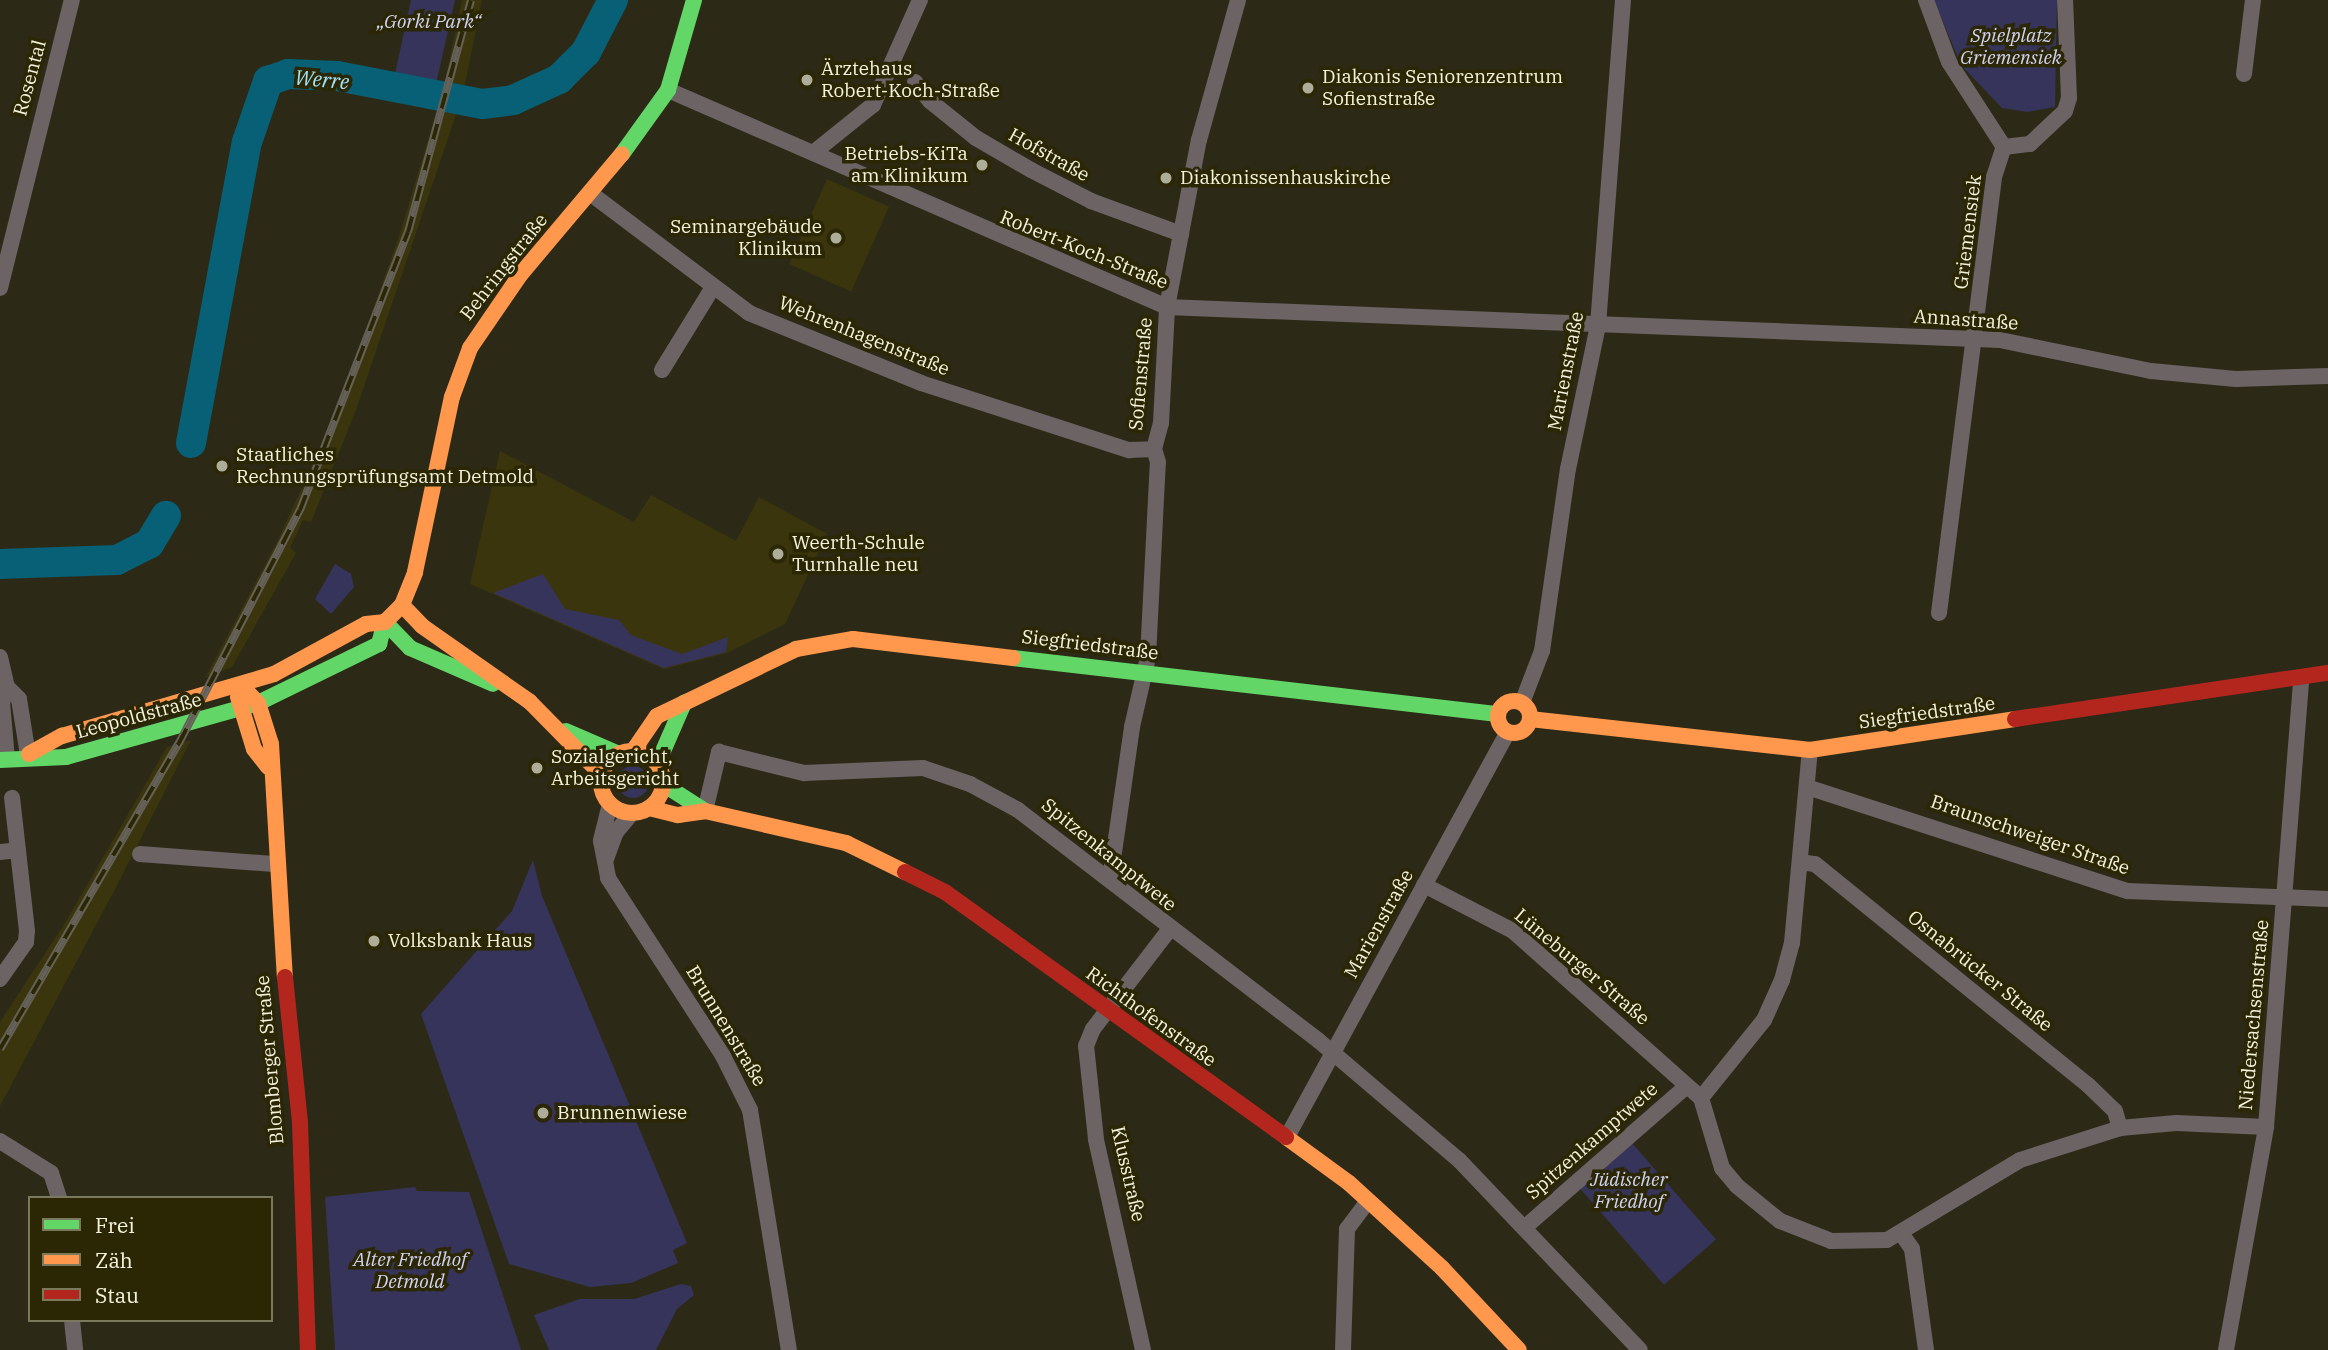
<!DOCTYPE html>
<html>
<head>
<meta charset="utf-8">
<style>
  body { margin:0 }
  #map { position:relative; width:2328px; height:1350px; overflow:hidden; background:#2c2a17; font-family:"IBM Plex Serif",serif }
  div>[style] { position:absolute }
  [style*='--x'] { left:calc(var(--x)*1px); top:calc(var(--y)*1px); width:calc(var(--w)*1px); rotate:calc(var(--a)*1deg) }
  .built>* { inset:0; background:#3a350c; transform-origin:0 0 }
  .green>* { inset:0; background:#36345a; transform-origin:0 0 }
  .round { border-radius:50% }
  .river>* { height:30px; margin:-15px; padding:0 15px; transform-origin:15px; border-radius:15px; background:#076075 }
  .street>* { height:16px; margin:-8px; padding:0 8px; transform-origin:8px; border-radius:8px; background:#6b6364 }
  .fast>* { height:16px; margin:-8px; padding:0 8px; transform-origin:8px; border-radius:8px; background:#63d668 }
  .slow>* { height:16px; margin:-8px; padding:0 8px; transform-origin:8px; border-radius:8px; background:#ff974d }
  .slow>.ring { margin:-8px; padding:0; box-sizing:content-box; background:none; border:16px solid #ff974d; border-radius:50% }
  .jam>* { height:16px; margin:-8px; padding:0 8px; transform-origin:8px; border-radius:8px; background:#b3261e }
  .rail>* { height:8px; margin-top:-4px; transform-origin:0; background:repeating-linear-gradient(90deg,#2b2704 0 16px,#656159 0 32px); box-sizing:border-box; border-block:2px solid #656159 }
  .dots>* { width:19px; height:19px; translate:-50% -50%; box-sizing:border-box; border:4px solid #2b2704; border-radius:50% }
  span { translate:-50% -50%; white-space:nowrap; text-align:center; line-height:1.15; -webkit-text-stroke:7px #2b2704; paint-order:stroke }
  .park-label { font-size:19px; color:#d2d4f6; font-style:italic }
  .poi-label { font-size:19px; color:#f4f3df }
  .left { translate:0 -50%; text-align:left }
  .right { translate:-100% -50%; text-align:right }
  .street-label { font-size:19px; color:#f4f3df }
  .water-label { font-size:21px; color:#a4e1f9; font-style:italic }
  .legend { position:absolute; left:28px; top:1196px; width:245px; height:126px; box-sizing:border-box; background:#2b2704; border:2px solid #7b795c; margin:0; padding:9px 12px; list-style:none; font-size:21px; color:#f4f3df }
  .legend li { display:flex; align-items:center; gap:14px; height:35px }
  .legend b { width:35px; border:2px solid #7b795c }
</style>
</head>
<body>
<div id="map">
  <div class="built">
    <div style="clip-path:polygon(462px 0,482px 0,463px 94px,356px 410px,311px 522px,303px 520px,290px 548px,296px 553px,232px 667px,205px 678px,276px 544px,340px 405px,400px 233px,443px 91px)"></div>
    <div style="left:827px;top:179px;width:68px;height:93px;rotate:24deg"></div>
    <div style="clip-path:polygon(500px 451px,634px 522px,651px 495px,736px 541px,759px 497px,827px 534px,785px 624px,727px 653px,664px 669px,470px 584px)"></div>
    <div style="clip-path:polygon(191px 740px,114px 891px,0 1106px,0 1022px,65px 923px,167px 747px)"></div>
  </div>
  <div class="green">
    <div style="clip-path:polygon(411px 0,455px 0,436px 84px,394px 78px)"></div>
    <div style="clip-path:polygon(1934px 0,2057px 0,2055px 107px,2027px 112px,2002px 108px,1961px 65px)"></div>
    <div style="clip-path:polygon(335px 564px,351px 574px,354px 587px,331px 614px,315px 599px)"></div>
    <div style="clip-path:polygon(543px 574px,565px 609px,619px 620px,631px 635px,682px 654px,728px 637px,726px 652px,664px 668px,493px 593px)"></div>
    <div class="round" style="left:617px;top:766px;width:32px;height:32px"></div>
    <div style="clip-path:polygon(533px 860px,542px 896px,687px 1243px,673px 1250px,678px 1263px,631px 1283px,590px 1287px,509px 1264px,421px 1014px,512px 911px)"></div>
    <div style="left:1632px;top:1143px;width:128px;height:69px;rotate:49deg"></div>
    <div style="clip-path:polygon(415px 1187px,417px 1191px,469px 1192px,521px 1350px,335px 1350px,325px 1197px)"></div>
    <div style="clip-path:polygon(681px 1284px,691px 1286px,694px 1295px,677px 1309px,656px 1350px,549px 1350px,534px 1315px,580px 1299px,634px 1299px)"></div>
  </div>
  <div class="river">
    <div style="--x:191;--y:443;--w:306;--a:-79.5"></div>
    <div style="--x:247;--y:142;--w:65;--a:-71"></div>
    <div style="--x:268;--y:81;--w:21;--a:-19"></div>
    <div style="--x:288;--y:74;--w:49;--a:2.3"></div>
    <div style="--x:337;--y:76;--w:148;--a:10.9"></div>
    <div style="--x:482;--y:104;--w:31;--a:-7"></div>
    <div style="--x:513;--y:100;--w:51;--a:-24.5"></div>
    <div style="--x:559;--y:79;--w:38;--a:-45"></div>
    <div style="--x:586;--y:52;--w:59;--a:-62.6"></div>
    <div style="--x:0;--y:564;--w:117;--a:-2"></div>
    <div style="--x:117;--y:560;--w:36;--a:-27"></div>
    <div style="--x:149;--y:544;--w:33;--a:-59"></div>
  </div>
  <div class="street">
    <div style="--x:1926;--y:0;--w:66;--a:69.6"></div>
    <div style="--x:1949;--y:62;--w:101;--a:57.1"></div>
    <div style="--x:2244;--y:74;--w:75;--a:-83.1"></div>
    <div style="--x:915;--y:82;--w:24;--a:52"></div>
    <div style="--x:930;--y:101;--w:59;--a:38.8"></div>
    <div style="--x:976;--y:138;--w:64;--a:30.2"></div>
    <div style="--x:1031;--y:170;--w:68;--a:27.3"></div>
    <div style="--x:1091;--y:201;--w:96;--a:20.1"></div>
    <div style="--x:668;--y:90;--w:544;--a:23.5"></div>
    <div style="--x:1167;--y:307;--w:834;--a:2.27"></div>
    <div style="--x:2000;--y:340;--w:154;--a:11.6"></div>
    <div style="--x:2151;--y:371;--w:85;--a:5.4"></div>
    <div style="--x:2236;--y:379;--w:92;--a:-1.9"></div>
    <div style="--x:2004;--y:147;--w:26;--a:-7"></div>
    <div style="--x:2030;--y:144;--w:48;--a:-43.3"></div>
    <div style="--x:2065;--y:111;--w:14;--a:-73"></div>
    <div style="--x:2069;--y:98;--w:98;--a:-92.3"></div>
    <div style="--x:813;--y:153;--w:77;--a:-38.7"></div>
    <div style="--x:873;--y:105;--w:115;--a:-65.9"></div>
    <div style="--x:590;--y:193;--w:199;--a:37"></div>
    <div style="--x:749;--y:313;--w:186;--a:22.1"></div>
    <div style="--x:921;--y:383;--w:219;--a:17.9"></div>
    <div style="--x:1129;--y:450;--w:25;--a:-2"></div>
    <div style="--x:0;--y:288;--w:297;--a:-76"></div>
    <div style="--x:662;--y:370;--w:97;--a:-58.4"></div>
    <div style="--x:1939;--y:613;--w:439;--a:-82.8"></div>
    <div style="--x:1994;--y:177;--w:32;--a:-72"></div>
    <div style="--x:0;--y:657;--w:31;--a:77"></div>
    <div style="--x:7;--y:687;--w:16;--a:108"></div>
    <div style="--x:2;--y:702;--w:57;--a:85"></div>
    <div style="--x:7;--y:687;--w:17;--a:45"></div>
    <div style="--x:19;--y:699;--w:57;--a:80.9"></div>
    <div style="--x:1522;--y:703;--w:56;--a:-69"></div>
    <div style="--x:1542;--y:651;--w:184;--a:-81.9"></div>
    <div style="--x:1568;--y:469;--w:147;--a:-78.2"></div>
    <div style="--x:1598;--y:325;--w:326;--a:-85.6"></div>
    <div style="--x:1807;--y:787;--w:337;--a:18"></div>
    <div style="--x:2128;--y:891;--w:200;--a:2.3"></div>
    <div style="--x:610;--y:804;--w:38;--a:104"></div>
    <div style="--x:601;--y:841;--w:38;--a:79"></div>
    <div style="--x:608;--y:878;--w:212;--a:57.1"></div>
    <div style="--x:723;--y:1056;--w:60;--a:63.4"></div>
    <div style="--x:750;--y:1110;--w:243;--a:80.8"></div>
    <div style="--x:705;--y:811;--w:61;--a:-76.7"></div>
    <div style="--x:719;--y:752;--w:88;--a:13.9"></div>
    <div style="--x:804;--y:773;--w:119;--a:-2.4"></div>
    <div style="--x:923;--y:768;--w:50;--a:18.8"></div>
    <div style="--x:970;--y:784;--w:55;--a:28.4"></div>
    <div style="--x:1018;--y:810;--w:379;--a:37.5"></div>
    <div style="--x:1319;--y:1041;--w:184;--a:40.4"></div>
    <div style="--x:1459;--y:1160;--w:262;--a:46.4"></div>
    <div style="--x:0;--y:852;--w:18;--a:-6"></div>
    <div style="--x:140;--y:854;--w:134;--a:4.3"></div>
    <div style="--x:606;--y:859;--w:29;--a:-70"></div>
    <div style="--x:616;--y:832;--w:25;--a:-50"></div>
    <div style="--x:1800;--y:862;--w:15;--a:8"></div>
    <div style="--x:1815;--y:864;--w:351;--a:39"></div>
    <div style="--x:2088;--y:1085;--w:37;--a:44"></div>
    <div style="--x:2115;--y:1111;--w:18;--a:74"></div>
    <div style="--x:1110;--y:880;--w:155;--a:-81.8"></div>
    <div style="--x:1132;--y:727;--w:72;--a:-77.1"></div>
    <div style="--x:1148;--y:657;--w:195;--a:-87.1"></div>
    <div style="--x:1158;--y:462;--w:14;--a:-107"></div>
    <div style="--x:1154;--y:449;--w:27;--a:-75"></div>
    <div style="--x:1161;--y:423;--w:116;--a:-87"></div>
    <div style="--x:1167;--y:307;--w:170;--a:-79.2"></div>
    <div style="--x:1199;--y:140;--w:145;--a:-74.4"></div>
    <div style="--x:1424;--y:885;--w:100;--a:27.3"></div>
    <div style="--x:1513;--y:931;--w:251;--a:41.6"></div>
    <div style="--x:1701;--y:1098;--w:73;--a:73.3"></div>
    <div style="--x:1722;--y:1168;--w:23;--a:50"></div>
    <div style="--x:1737;--y:1186;--w:55;--a:39.1"></div>
    <div style="--x:1780;--y:1221;--w:55;--a:21.4"></div>
    <div style="--x:1831;--y:1241;--w:56;--a:-1"></div>
    <div style="--x:1887;--y:1240;--w:155;--a:-31"></div>
    <div style="--x:2020;--y:1160;--w:105;--a:-17.7"></div>
    <div style="--x:2120;--y:1128;--w:56;--a:-5.1"></div>
    <div style="--x:2176;--y:1123;--w:90;--a:2.5"></div>
    <div style="--x:0;--y:979;--w:45;--a:-54.9"></div>
    <div style="--x:26;--y:942;--w:11;--a:-85"></div>
    <div style="--x:27;--y:931;--w:134;--a:-96.4"></div>
    <div style="--x:1701;--y:1098;--w:100;--a:-51.1"></div>
    <div style="--x:1764;--y:1020;--w:44;--a:-65.8"></div>
    <div style="--x:1782;--y:980;--w:38;--a:-75"></div>
    <div style="--x:1792;--y:943;--w:194;--a:-84.7"></div>
    <div style="--x:1287;--y:1137;--w:461;--a:-61.4"></div>
    <div style="--x:0;--y:1141;--w:60;--a:32.1"></div>
    <div style="--x:51;--y:1173;--w:26;--a:72"></div>
    <div style="--x:1524;--y:1228;--w:216;--a:-41.1"></div>
    <div style="--x:1901;--y:1233;--w:19;--a:55"></div>
    <div style="--x:1912;--y:1249;--w:102;--a:82.1"></div>
    <div style="--x:72;--y:1320;--w:30;--a:84"></div>
    <div style="--x:1143;--y:1350;--w:216;--a:-102.6"></div>
    <div style="--x:1096;--y:1139;--w:94;--a:-96.1"></div>
    <div style="--x:1086;--y:1046;--w:18;--a:-68"></div>
    <div style="--x:1093;--y:1029;--w:125;--a:-52.5"></div>
    <div style="--x:1343;--y:1350;--w:121;--a:-88.1"></div>
    <div style="--x:1347;--y:1229;--w:35;--a:-53"></div>
    <div style="--x:2226;--y:1350;--w:227;--a:-79.8"></div>
    <div style="--x:2266;--y:1127;--w:448;--a:-85.5"></div>
  </div>
  <div class="fast">
    <div style="--x:622;--y:154;--w:79;--a:-54.3"></div>
    <div style="--x:668;--y:90;--w:94;--a:-73.9"></div>
    <div style="--x:385;--y:622;--w:36;--a:46"></div>
    <div style="--x:410;--y:648;--w:90;--a:23.4"></div>
    <div style="--x:1013;--y:658;--w:488;--a:6.6"></div>
    <div style="--x:566;--y:731;--w:58;--a:23.5"></div>
    <div style="--x:0;--y:760;--w:66;--a:-2.6"></div>
    <div style="--x:66;--y:757;--w:199;--a:-15.7"></div>
    <div style="--x:258;--y:703;--w:135;--a:-26"></div>
    <div style="--x:379;--y:644;--w:23;--a:-75"></div>
    <div style="--x:657;--y:765;--w:68;--a:-66.5"></div>
    <div style="--x:663;--y:784;--w:50;--a:32.7"></div>
  </div>
  <div class="slow">
    <div style="--x:402;--y:605;--w:29;--a:46"></div>
    <div style="--x:422;--y:626;--w:132;--a:35.1"></div>
    <div style="--x:530;--y:702;--w:103;--a:45.4"></div>
    <div style="--x:385;--y:622;--w:24;--a:-45"></div>
    <div style="--x:402;--y:605;--w:35;--a:-68"></div>
    <div style="--x:415;--y:572;--w:179;--a:-78.1"></div>
    <div style="--x:452;--y:397;--w:52;--a:-69.8"></div>
    <div style="--x:470;--y:348;--w:88;--a:-55.6"></div>
    <div style="--x:520;--y:275;--w:158;--a:-49.9"></div>
    <div style="--x:241;--y:685;--w:25;--a:47"></div>
    <div style="--x:258;--y:703;--w:43;--a:72.4"></div>
    <div style="--x:271;--y:744;--w:233;--a:86.6"></div>
    <div style="--x:238;--y:697;--w:54;--a:72.9"></div>
    <div style="--x:254;--y:749;--w:23;--a:52"></div>
    <div class="ring" style="left:1498px;top:701px;width:16px;height:16px"></div>
    <div style="--x:1530;--y:719;--w:282;--a:6.3"></div>
    <div style="--x:1810;--y:750;--w:207;--a:-8.6"></div>
    <div style="--x:633;--y:751;--w:42;--a:-55.6"></div>
    <div style="--x:657;--y:716;--w:154;--a:-25.7"></div>
    <div style="--x:796;--y:649;--w:58;--a:-10"></div>
    <div style="--x:853;--y:639;--w:161;--a:6.8"></div>
    <div class="ring" style="left:601px;top:751px;width:46px;height:46px"></div>
    <div style="--x:29;--y:754;--w:38;--a:-29"></div>
    <div style="--x:62;--y:736;--w:221;--a:-16.3"></div>
    <div style="--x:274;--y:674;--w:105;--a:-28.5"></div>
    <div style="--x:366;--y:624;--w:19;--a:-6"></div>
    <div style="--x:649;--y:808;--w:30;--a:14"></div>
    <div style="--x:678;--y:815;--w:27;--a:-8"></div>
    <div style="--x:705;--y:811;--w:145;--a:12.8"></div>
    <div style="--x:846;--y:843;--w:66;--a:26.2"></div>
    <div style="--x:1286;--y:1137;--w:78;--a:36.1"></div>
    <div style="--x:1349;--y:1183;--w:126;--a:42.4"></div>
    <div style="--x:1442;--y:1268;--w:112;--a:46.8"></div>
  </div>
  <div class="jam">
    <div style="--x:2015;--y:719;--w:316;--a:-8.4"></div>
    <div style="--x:905;--y:872;--w:45;--a:26.6"></div>
    <div style="--x:945;--y:892;--w:420;--a:35.7"></div>
    <div style="--x:285;--y:977;--w:147;--a:84.1"></div>
    <div style="--x:300;--y:1123;--w:227;--a:88"></div>
  </div>
  <div class="rail">
    <div style="--x:0;--y:1049;--w:355;--a:-59.7"></div>
    <div style="--x:179;--y:743;--w:263;--a:-62.6"></div>
    <div style="--x:300;--y:510;--w:298;--a:-68.8"></div>
    <div style="--x:408;--y:232;--w:240;--a:-74.8"></div>
  </div>
  <div class="dots">
    <div style="left:807px;top:80px;background:#aead99"></div>
    <div style="left:1308px;top:88px;background:#aead99"></div>
    <div style="left:982px;top:165px;background:#aead99"></div>
    <div style="left:1166px;top:178px;background:#aead99"></div>
    <div style="left:836px;top:238px;background:#aead99"></div>
    <div style="left:222px;top:466px;background:#aead99"></div>
    <div style="left:778px;top:554px;background:#aead99"></div>
    <div style="left:537px;top:768px;background:#aead99"></div>
    <div style="left:374px;top:941px;background:#aead99"></div>
    <div style="left:543px;top:1113px;background:#aead99"></div>
  </div>
  <div class="park-label">
    <span style="left:429px;top:22px">„Gorki Park“</span>
    <span style="left:2011px;top:47px">Spielplatz<br>Griemensiek</span>
    <span style="left:1629px;top:1191px">Jüdischer<br>Friedhof</span>
    <span style="left:410px;top:1271px">Alter Friedhof<br>Detmold</span>
  </div>
  <div class="poi-label">
    <span class="left" style="left:821px;top:80px">Ärztehaus<br>Robert-Koch-Straße</span>
    <span class="left" style="left:1322px;top:88px">Diakonis Seniorenzentrum<br>Sofienstraße</span>
    <span class="right" style="left:968px;top:165px">Betriebs-KiTa<br>am Klinikum</span>
    <span class="left" style="left:1180px;top:178px">Diakonissenhauskirche</span>
    <span class="right" style="left:822px;top:238px">Seminargebäude<br>Klinikum</span>
    <span class="left" style="left:236px;top:466px">Staatliches<br>Rechnungsprüfungsamt Detmold</span>
    <span class="left" style="left:792px;top:554px">Weerth-Schule<br>Turnhalle neu</span>
    <span class="left" style="left:551px;top:768px">Sozialgericht,<br>Arbeitsgericht</span>
    <span class="left" style="left:388px;top:941px">Volksbank Haus</span>
    <span class="left" style="left:557px;top:1113px">Brunnenwiese</span>
  </div>
  <div class="street-label">
    <span style="left:30px;top:78px;rotate:-75deg">Rosental</span>
    <span style="left:1049px;top:155px;rotate:29deg">Hofstraße</span>
    <span style="left:1968px;top:232px;rotate:-83deg">Griemensiek</span>
    <span style="left:1084px;top:250px;rotate:22deg">Robert-Koch-Straße</span>
    <span style="left:504px;top:267px;rotate:-52deg">Behringstraße</span>
    <span style="left:1966px;top:320px;rotate:4deg">Annastraße</span>
    <span style="left:864px;top:336px;rotate:22deg">Wehrenhagenstraße</span>
    <span style="left:1566px;top:371px;rotate:-79deg">Marienstraße</span>
    <span style="left:1141px;top:374px;rotate:-85deg">Sofienstraße</span>
    <span style="left:1090px;top:645px;rotate:7deg">Siegfriedstraße</span>
    <span style="left:1927px;top:713px;rotate:-8deg">Siegfriedstraße</span>
    <span style="left:139px;top:716px;rotate:-15deg">Leopoldstraße</span>
    <span style="left:2030px;top:835px;rotate:19deg">Braunschweiger Straße</span>
    <span style="left:1109px;top:855px;rotate:39deg">Spitzenkamptwete</span>
    <span style="left:1379px;top:924px;rotate:-61deg">Marienstraße</span>
    <span style="left:1582px;top:967px;rotate:40deg">Lüneburger Straße</span>
    <span style="left:1980px;top:971px;rotate:39deg">Osnabrücker Straße</span>
    <span style="left:2254px;top:1015px;rotate:-85deg">Niedersachsenstraße</span>
    <span style="left:1151px;top:1017px;rotate:36deg">Richthofenstraße</span>
    <span style="left:726px;top:1026px;rotate:59deg">Brunnenstraße</span>
    <span style="left:270px;top:1060px;rotate:-95deg">Blomberger Straße</span>
    <span style="left:1592px;top:1141px;rotate:-41deg">Spitzenkamptwete</span>
    <span style="left:1128px;top:1174px;rotate:77deg">Klusstraße</span>
  </div>
  <div class="water-label">
    <span style="left:322px;top:79px;rotate:5deg">Werre</span>
  </div>
  <ul class="legend">
  <li><b style="height:9px;background:#63d668"></b>Frei</li>
  <li><b style="height:9px;background:#ff974d"></b>Zäh</li>
  <li><b style="height:9px;background:#b3261e"></b>Stau</li>
  </ul>
</div>
</body>
</html>
